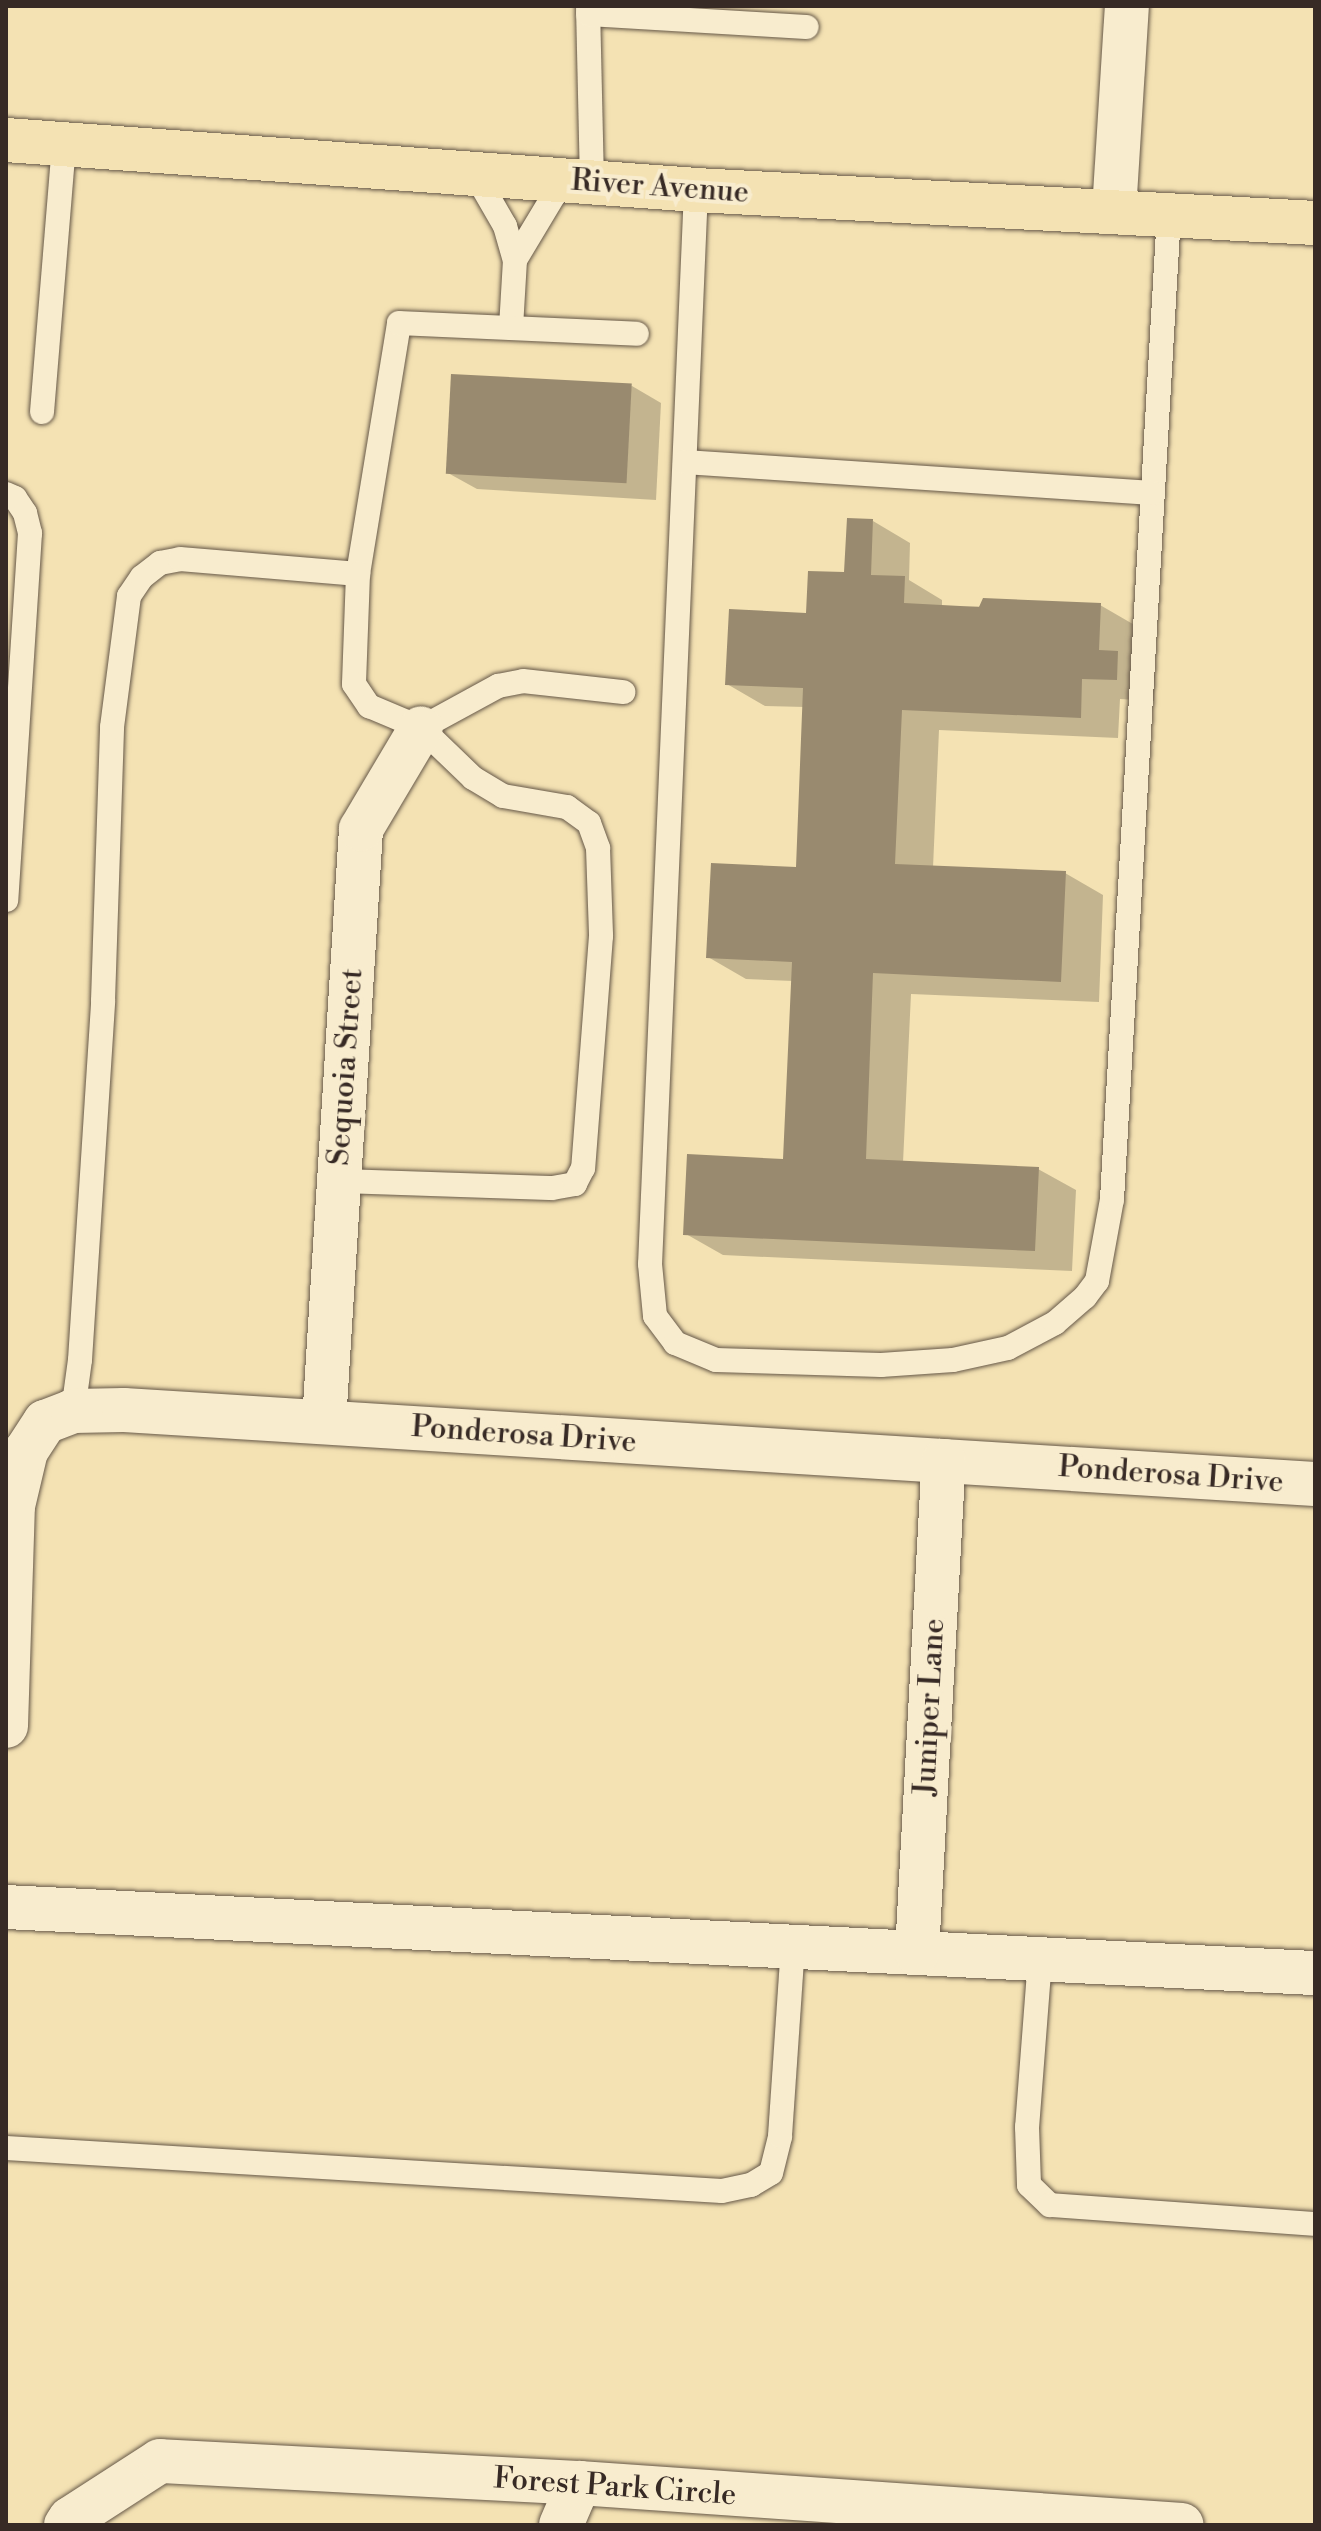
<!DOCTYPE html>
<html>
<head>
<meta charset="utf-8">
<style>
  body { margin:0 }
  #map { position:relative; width:1321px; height:2531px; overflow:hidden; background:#f4e2b3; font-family:"Libre Bodoni",serif }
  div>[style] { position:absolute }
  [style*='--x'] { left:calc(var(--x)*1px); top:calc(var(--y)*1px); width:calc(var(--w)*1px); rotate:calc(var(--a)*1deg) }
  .shadow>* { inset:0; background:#0003 }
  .building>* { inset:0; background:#998a6f; transform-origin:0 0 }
  .roads { filter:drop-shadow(0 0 2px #665848) drop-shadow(0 0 2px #665848) }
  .lane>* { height:24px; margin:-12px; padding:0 12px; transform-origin:12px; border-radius:12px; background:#f8ecce }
  .street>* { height:44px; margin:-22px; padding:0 22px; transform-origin:22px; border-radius:22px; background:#f8ecce }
  .highway>* { height:44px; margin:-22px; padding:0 22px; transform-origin:22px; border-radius:22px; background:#f4e2b3 }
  span { translate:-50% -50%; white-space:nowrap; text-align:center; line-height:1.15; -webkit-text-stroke:8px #f8ecce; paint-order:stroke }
  .street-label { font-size:30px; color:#372a25 }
  .frame { position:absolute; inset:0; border:8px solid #372a25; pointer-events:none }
</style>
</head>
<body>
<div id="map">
  <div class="shadow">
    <div style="clip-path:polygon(632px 386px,661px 403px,656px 500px,477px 489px,448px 473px)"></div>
    <div style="clip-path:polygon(873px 521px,910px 543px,909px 580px,942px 600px,942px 607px,1100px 605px,1138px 627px,1137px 664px,1155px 675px,1154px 701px,1120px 699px,1118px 738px,939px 730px,933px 868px,1065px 873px,1103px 895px,1099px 1002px,911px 994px,903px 1163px,1038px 1169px,1076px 1190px,1072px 1271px,723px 1255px,686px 1234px,785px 1161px,793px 981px,746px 979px,708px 957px,798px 869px,805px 707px,765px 706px,727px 684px,808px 615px,846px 574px)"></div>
  </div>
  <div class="building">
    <div style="left:451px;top:374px;width:181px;height:100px;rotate:3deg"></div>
    <div style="clip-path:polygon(847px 518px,873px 519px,871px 575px,905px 576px,904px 603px,979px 607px,983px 598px,1101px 603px,1099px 650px,1118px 651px,1117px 680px,1082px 679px,1081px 718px,902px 710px,895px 864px,1066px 871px,1061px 982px,873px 973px,866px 1159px,1039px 1167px,1035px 1251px,683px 1235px,687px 1154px,783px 1159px,792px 962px,706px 958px,711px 863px,796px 867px,803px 688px,725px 685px,729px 609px,806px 613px,808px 571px,844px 572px)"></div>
  </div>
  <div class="roads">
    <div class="lane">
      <div style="--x:588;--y:6;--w:177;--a:88.7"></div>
      <div style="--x:588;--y:14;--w:219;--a:3.4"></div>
      <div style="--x:475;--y:174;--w:60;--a:60"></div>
      <div style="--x:505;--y:226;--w:35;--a:74"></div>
      <div style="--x:515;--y:260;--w:68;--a:93.4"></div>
      <div style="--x:696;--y:190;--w:1075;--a:92.45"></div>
      <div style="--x:650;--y:1264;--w:52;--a:84.5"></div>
      <div style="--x:655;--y:1316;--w:34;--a:53"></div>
      <div style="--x:675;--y:1343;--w:44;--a:22.5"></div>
      <div style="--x:716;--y:1360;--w:165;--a:1.7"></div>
      <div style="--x:881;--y:1365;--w:72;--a:-4"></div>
      <div style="--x:953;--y:1360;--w:56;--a:-12.3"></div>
      <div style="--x:1008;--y:1348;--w:53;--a:-28"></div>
      <div style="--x:1055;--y:1323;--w:40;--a:-41"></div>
      <div style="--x:1085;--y:1297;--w:20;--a:-53"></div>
      <div style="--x:1097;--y:1281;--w:83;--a:-79.6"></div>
      <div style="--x:1112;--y:1199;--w:987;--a:-86.69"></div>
      <div style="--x:515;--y:260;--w:76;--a:-59"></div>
      <div style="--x:554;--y:195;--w:22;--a:-39"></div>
      <div style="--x:42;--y:412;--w:269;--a:-85.3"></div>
      <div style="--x:685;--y:462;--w:468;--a:3.8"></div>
      <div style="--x:6;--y:494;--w:10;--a:24"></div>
      <div style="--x:15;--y:498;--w:18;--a:56"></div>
      <div style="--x:25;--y:513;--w:21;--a:76"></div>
      <div style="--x:30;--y:533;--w:368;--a:93.7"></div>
      <div style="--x:358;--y:574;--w:254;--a:-80.7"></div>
      <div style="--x:399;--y:323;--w:238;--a:2.6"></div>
      <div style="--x:421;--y:728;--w:88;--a:-28.6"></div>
      <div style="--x:498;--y:686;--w:25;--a:-11"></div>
      <div style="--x:523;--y:681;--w:101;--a:6.3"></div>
      <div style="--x:73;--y:1411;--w:51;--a:-82.2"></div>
      <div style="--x:80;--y:1360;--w:360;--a:-86.3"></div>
      <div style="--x:103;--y:1001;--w:274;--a:-88.1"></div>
      <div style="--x:112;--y:727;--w:132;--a:-82.6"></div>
      <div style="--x:129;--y:596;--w:23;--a:-56"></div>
      <div style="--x:142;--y:577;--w:23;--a:-38"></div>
      <div style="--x:160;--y:563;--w:20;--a:-11"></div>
      <div style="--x:180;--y:559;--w:179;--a:4.8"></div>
      <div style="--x:358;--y:574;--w:110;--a:92.1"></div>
      <div style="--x:354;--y:684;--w:27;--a:56"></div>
      <div style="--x:369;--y:706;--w:56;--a:22.9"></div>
      <div style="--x:421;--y:728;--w:72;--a:43.9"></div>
      <div style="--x:473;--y:778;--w:35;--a:31"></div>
      <div style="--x:503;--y:796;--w:65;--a:9.8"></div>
      <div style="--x:567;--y:807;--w:27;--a:36"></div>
      <div style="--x:589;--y:823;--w:27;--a:70"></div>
      <div style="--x:598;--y:848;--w:88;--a:88"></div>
      <div style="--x:601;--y:936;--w:233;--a:94.4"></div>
      <div style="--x:583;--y:1168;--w:18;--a:117"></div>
      <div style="--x:575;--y:1184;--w:23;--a:170"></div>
      <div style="--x:552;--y:1188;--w:213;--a:-178.1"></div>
      <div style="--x:1040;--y:1959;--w:169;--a:94.4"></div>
      <div style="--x:1027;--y:2127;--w:58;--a:88"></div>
      <div style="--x:1029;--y:2185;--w:29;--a:44"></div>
      <div style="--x:1050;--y:2205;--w:266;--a:4.1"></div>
      <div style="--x:6;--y:2148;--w:717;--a:3.44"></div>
      <div style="--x:722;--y:2191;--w:30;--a:-12"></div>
      <div style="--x:751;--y:2185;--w:23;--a:-31"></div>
      <div style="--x:771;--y:2173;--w:38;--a:-76"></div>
      <div style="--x:780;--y:2136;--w:189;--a:-86.1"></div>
    </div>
    <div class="street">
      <div style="--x:1114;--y:211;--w:205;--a:-86.4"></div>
      <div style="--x:324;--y:1422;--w:594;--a:-86.43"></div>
      <div style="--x:361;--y:829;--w:117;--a:-59.3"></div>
      <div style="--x:6;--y:1726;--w:220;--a:-88.2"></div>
      <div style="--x:13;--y:1506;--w:57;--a:-76.7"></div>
      <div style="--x:26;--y:1451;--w:35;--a:-57"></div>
      <div style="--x:45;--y:1422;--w:30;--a:-21"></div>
      <div style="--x:73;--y:1411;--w:51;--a:-1.1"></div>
      <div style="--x:124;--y:1410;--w:1193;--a:3.56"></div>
      <div style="--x:6;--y:1907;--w:1311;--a:2.89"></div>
      <div style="--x:917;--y:1953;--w:493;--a:-86.9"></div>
      <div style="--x:66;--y:2525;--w:7;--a:-56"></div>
      <div style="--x:70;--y:2519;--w:107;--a:-32.8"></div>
      <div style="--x:160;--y:2461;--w:420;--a:3"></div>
      <div style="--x:579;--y:2483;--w:604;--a:3.98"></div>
      <div style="--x:561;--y:2525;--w:46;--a:-66.8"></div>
    </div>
    <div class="highway">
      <div style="--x:6;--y:140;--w:692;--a:4.14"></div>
      <div style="--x:696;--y:190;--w:620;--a:3.05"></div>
    </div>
  </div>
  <div class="street-label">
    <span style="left:660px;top:187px;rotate:4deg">River Avenue</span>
    <span style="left:346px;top:1067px;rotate:-86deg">Sequoia Street</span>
    <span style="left:524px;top:1435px;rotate:4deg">Ponderosa Drive</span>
    <span style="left:1171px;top:1475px;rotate:4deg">Ponderosa Drive</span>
    <span style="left:930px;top:1707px;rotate:-87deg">Juniper Lane</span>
    <span style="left:615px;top:2487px;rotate:4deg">Forest Park Circle</span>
  </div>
  <div class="frame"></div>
</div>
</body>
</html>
